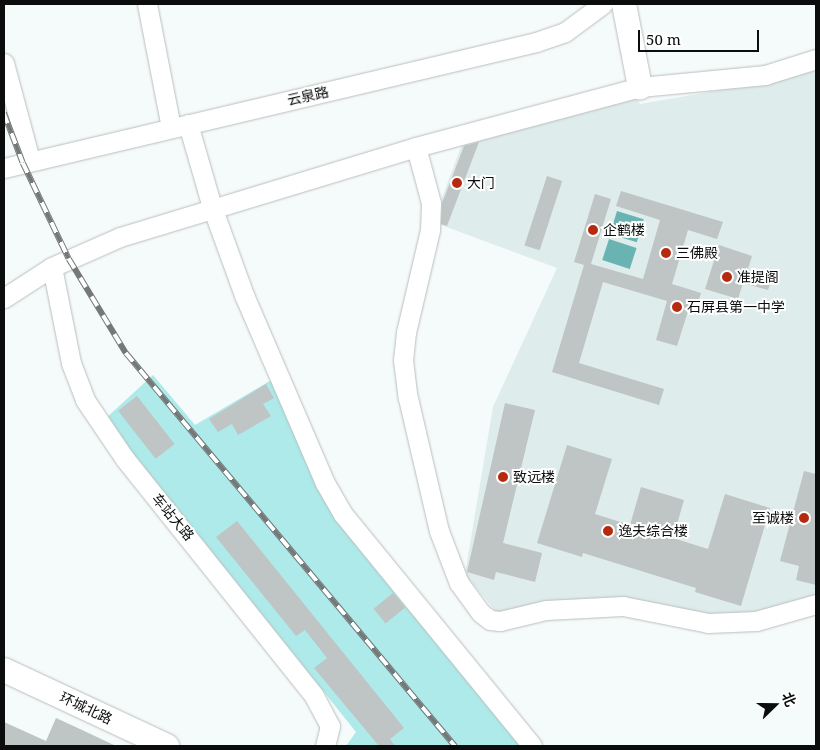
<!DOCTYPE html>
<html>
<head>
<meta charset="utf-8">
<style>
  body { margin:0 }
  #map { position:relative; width:820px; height:750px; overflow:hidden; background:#f5fafa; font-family:"Noto Serif","Noto Sans SC",serif }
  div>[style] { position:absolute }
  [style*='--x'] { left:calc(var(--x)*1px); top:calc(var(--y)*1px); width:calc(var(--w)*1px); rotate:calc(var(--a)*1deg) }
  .built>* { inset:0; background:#dfecec }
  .green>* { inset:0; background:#adeae9 }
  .water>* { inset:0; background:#69b4b2; transform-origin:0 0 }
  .building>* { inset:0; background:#bfc4c4; transform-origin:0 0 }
  .roads { filter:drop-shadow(0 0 1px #b9bebd) drop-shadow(0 0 1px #b9bebd) }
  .minor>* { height:19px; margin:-9.5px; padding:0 9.5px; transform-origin:9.5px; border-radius:9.5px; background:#fff }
  .tertiary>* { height:24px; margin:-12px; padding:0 12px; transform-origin:12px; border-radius:12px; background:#fff }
  .rail>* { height:5.5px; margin-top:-2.75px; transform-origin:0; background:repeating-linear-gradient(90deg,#fff 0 11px,#757878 0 22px); box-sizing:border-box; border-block:1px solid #757878 }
  .dots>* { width:14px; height:14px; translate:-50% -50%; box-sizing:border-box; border:2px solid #fff; border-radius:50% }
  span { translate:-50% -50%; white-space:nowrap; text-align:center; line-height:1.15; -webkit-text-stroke:4px #fff; paint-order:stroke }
  .street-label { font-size:14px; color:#0b0d0d }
  .poi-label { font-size:14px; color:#0b0d0d }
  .left { translate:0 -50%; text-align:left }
  .right { translate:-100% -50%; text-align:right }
  .frame { position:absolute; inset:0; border:5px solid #0b0d0d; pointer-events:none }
  .north { position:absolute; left:750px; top:680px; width:50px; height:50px; -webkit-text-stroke:4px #fff; paint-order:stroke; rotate:68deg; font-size:14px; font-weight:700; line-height:20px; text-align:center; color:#0b0d0d }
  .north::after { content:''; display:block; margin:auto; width:18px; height:22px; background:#0b0d0d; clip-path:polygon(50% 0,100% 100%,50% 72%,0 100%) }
  .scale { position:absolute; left:638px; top:30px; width:121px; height:22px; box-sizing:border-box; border:2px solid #0b0d0d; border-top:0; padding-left:6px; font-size:15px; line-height:18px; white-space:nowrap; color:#0b0d0d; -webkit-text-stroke:4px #fff; paint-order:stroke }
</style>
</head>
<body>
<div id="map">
  <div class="built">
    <div style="clip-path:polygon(816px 71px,816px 597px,754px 614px,711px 619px,619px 601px,496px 612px,465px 574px,493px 407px,557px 268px,433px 222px,465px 136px,634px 94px,640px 104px,767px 82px,783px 75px)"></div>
  </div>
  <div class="green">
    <div style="clip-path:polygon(285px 372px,342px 523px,522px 746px,346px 746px,356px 732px,105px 419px,153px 375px,195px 425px)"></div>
  </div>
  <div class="water">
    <div style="left:617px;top:211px;width:28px;height:24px;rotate:17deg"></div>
    <div style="left:609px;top:239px;width:29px;height:22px;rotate:18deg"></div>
  </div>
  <div class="building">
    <div style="clip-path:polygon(479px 142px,447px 226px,441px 224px,442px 203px,464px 146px)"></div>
    <div style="left:547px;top:176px;width:16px;height:73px;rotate:18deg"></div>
    <div style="clip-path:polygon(621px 191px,723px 222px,717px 239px,688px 230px,672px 284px,701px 293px,696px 310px,689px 308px,677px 346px,656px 340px,667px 301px,603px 282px,579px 363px,664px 389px,659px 405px,552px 372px,584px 265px,574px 262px,595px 194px,611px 199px,591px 264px,643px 279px,660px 220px,616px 206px)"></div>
    <div style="clip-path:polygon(719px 245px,752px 256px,747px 272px,772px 279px,768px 290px,743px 283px,738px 299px,705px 289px)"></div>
    <div style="clip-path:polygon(266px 384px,274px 398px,263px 404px,271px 416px,238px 435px,232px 424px,218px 432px,209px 419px)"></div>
    <div style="left:137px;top:396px;width:61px;height:24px;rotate:52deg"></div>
    <div style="clip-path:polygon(505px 403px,535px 410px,503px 543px,542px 553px,535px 582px,496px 572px,494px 580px,467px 572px)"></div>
    <div style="clip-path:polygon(567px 445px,612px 459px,595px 514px,630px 525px,641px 487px,684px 500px,673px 538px,708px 549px,725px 494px,770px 508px,741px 606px,695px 592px,696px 588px,583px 553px,582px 557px,537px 543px)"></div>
    <div style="clip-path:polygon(804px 471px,816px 474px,816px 585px,796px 580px,799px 566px,780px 561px)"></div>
    <div style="clip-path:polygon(237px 521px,404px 728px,390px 739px,395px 746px,379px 746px,314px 668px,327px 658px,305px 630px,296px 636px,216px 537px)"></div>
    <div style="left:393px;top:593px;width:19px;height:25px;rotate:51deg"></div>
    <div style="clip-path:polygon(56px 718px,80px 729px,116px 746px,4px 746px,4px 722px,46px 741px)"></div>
  </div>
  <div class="roads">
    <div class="minor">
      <div style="--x:147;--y:4;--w:126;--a:79"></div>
      <div style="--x:4;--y:63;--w:100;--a:75"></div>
      <div style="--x:188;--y:124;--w:86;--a:73.9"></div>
      <div style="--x:212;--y:207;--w:94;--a:70"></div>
      <div style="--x:244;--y:295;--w:205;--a:66.7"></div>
      <div style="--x:325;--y:483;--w:36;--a:60"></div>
      <div style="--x:343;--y:514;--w:299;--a:50.8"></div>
      <div style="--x:416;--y:147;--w:58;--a:75"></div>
      <div style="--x:431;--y:203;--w:27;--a:92"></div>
      <div style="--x:430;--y:230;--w:105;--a:103.2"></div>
      <div style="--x:406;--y:332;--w:28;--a:96"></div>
      <div style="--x:403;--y:360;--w:38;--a:83"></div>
      <div style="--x:408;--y:398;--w:137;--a:76.9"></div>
      <div style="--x:439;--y:531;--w:56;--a:69"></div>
      <div style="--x:459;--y:583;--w:37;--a:54"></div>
      <div style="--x:481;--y:613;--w:11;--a:38"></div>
      <div style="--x:490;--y:620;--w:10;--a:6"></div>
      <div style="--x:500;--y:621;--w:47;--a:-13.4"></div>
      <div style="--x:546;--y:610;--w:77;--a:-3"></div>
      <div style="--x:623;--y:606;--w:87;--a:11.3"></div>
      <div style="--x:708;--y:623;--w:48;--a:-2.4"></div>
      <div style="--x:756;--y:621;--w:62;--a:-15.8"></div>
      <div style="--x:4;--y:168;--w:547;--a:-13.32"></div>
      <div style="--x:536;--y:42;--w:31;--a:-19"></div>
      <div style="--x:565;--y:32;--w:47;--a:-36.4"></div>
      <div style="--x:52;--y:267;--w:98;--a:78.8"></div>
      <div style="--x:71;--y:363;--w:40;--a:69"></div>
      <div style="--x:85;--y:400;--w:71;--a:55.9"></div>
      <div style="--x:125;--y:459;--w:303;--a:51.4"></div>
      <div style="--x:314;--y:696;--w:34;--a:62"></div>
      <div style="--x:330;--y:726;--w:21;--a:104"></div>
      <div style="--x:4;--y:298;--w:57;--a:-32.9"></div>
      <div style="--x:52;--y:267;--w:74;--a:-23.8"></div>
      <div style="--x:120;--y:237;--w:309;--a:-16.9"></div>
      <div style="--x:416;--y:147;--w:232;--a:-15"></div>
      <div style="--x:640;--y:87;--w:126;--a:-5.5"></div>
      <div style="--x:765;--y:75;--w:53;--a:-17.4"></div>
    </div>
    <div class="tertiary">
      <div style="--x:624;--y:4;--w:85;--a:79.1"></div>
      <div style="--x:4;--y:670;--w:180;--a:25"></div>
    </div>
  </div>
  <div class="rail">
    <div style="--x:4;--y:113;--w:53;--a:69.2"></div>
    <div style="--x:23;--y:163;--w:106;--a:64.4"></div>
    <div style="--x:69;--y:259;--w:110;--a:58.8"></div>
    <div style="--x:126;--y:353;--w:513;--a:50.07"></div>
  </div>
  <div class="dots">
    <div style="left:457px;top:183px;background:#b62a0f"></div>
    <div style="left:593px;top:230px;background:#b62a0f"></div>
    <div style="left:666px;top:253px;background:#b62a0f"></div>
    <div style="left:727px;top:277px;background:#b62a0f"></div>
    <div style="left:677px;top:307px;background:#b62a0f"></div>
    <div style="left:503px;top:477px;background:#b62a0f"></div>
    <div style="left:804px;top:518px;background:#b62a0f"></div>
    <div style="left:608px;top:531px;background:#b62a0f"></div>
  </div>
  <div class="street-label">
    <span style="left:308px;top:96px;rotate:-13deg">云泉路</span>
    <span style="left:173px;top:517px;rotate:50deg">车站大路</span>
    <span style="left:86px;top:708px;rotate:25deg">环城北路</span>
  </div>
  <div class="poi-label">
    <span class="left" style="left:467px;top:183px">大门</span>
    <span class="left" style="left:603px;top:230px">企鹤楼</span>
    <span class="left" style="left:676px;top:253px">三佛殿</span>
    <span class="left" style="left:737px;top:277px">准提阁</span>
    <span class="left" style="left:687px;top:307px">石屏县第一中学</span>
    <span class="left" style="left:513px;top:477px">致远楼</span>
    <span class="right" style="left:794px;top:518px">至诚楼</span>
    <span class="left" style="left:618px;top:531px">逸夫综合楼</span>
  </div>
  <div class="frame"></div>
  <div class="north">北</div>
  <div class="scale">50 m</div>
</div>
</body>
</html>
